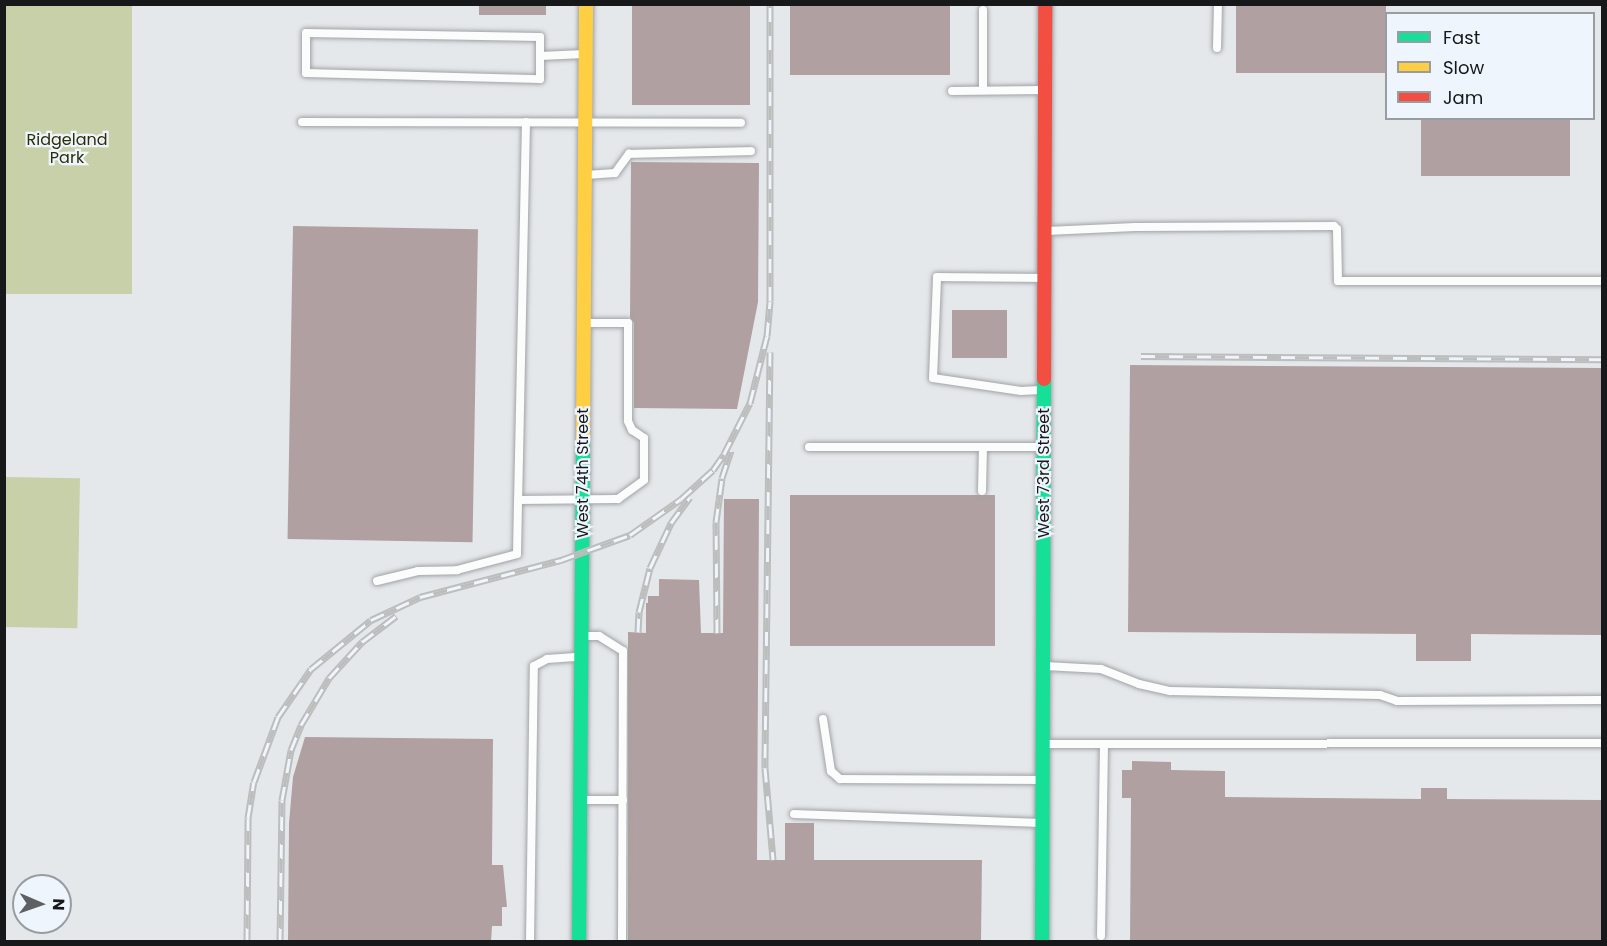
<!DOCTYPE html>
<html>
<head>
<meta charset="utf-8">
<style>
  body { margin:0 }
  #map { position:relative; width:1607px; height:946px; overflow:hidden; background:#e5e8eb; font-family:Poppins,sans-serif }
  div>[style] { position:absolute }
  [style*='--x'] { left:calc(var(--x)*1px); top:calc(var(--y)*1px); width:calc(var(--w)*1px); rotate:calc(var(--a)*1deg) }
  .green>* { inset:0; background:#c8d0aa; transform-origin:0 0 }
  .building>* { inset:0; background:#b0a0a1; transform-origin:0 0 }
  .roads { filter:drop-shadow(0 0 2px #a1a3a6) drop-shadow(0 0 2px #a1a3a6) }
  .lane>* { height:8px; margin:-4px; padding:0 4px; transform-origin:4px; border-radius:4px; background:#fbfcfc }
  .fast>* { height:14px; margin:-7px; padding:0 7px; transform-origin:7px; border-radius:7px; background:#16e098 }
  .slow>* { height:14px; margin:-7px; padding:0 7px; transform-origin:7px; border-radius:7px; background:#ffcf43 }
  .jam>* { height:14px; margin:-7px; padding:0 7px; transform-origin:7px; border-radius:7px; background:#f24e42 }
  .rail>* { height:7px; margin-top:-3.5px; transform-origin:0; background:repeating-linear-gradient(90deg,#eff5fc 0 14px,#bcbdbd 0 28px); box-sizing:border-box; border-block:2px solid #bcbdbd }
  span { translate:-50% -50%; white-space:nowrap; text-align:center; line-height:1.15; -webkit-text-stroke:4.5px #eff5fc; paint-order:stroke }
  .park-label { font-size:16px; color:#2a2e07 }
  .street-label { font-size:16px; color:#16181a }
  .frame { position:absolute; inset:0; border:6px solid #16181a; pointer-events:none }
  .legend { position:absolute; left:1385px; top:12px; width:210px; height:108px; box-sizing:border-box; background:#eff5fc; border:2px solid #989da2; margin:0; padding:8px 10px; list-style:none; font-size:18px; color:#16181a }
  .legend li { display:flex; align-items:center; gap:12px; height:30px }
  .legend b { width:30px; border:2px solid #989da2 }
  .north { position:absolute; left:12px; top:874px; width:60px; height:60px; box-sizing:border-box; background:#eff5fc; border:2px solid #989da2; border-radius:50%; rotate:92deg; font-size:16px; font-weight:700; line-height:24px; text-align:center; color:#16181a }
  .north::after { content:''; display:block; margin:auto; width:21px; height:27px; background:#5e6163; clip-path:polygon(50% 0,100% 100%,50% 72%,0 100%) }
</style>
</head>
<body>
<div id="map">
  <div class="green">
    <div style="left:5px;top:4px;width:127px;height:290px"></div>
    <div style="left:5px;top:477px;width:75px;height:150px;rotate:1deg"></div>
  </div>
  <div class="building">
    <div style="left:479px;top:4px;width:67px;height:11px"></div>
    <div style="left:632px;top:4px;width:118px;height:101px"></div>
    <div style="left:790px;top:4px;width:160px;height:71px"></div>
    <div style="left:1236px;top:4px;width:150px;height:69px"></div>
    <div style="left:1421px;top:118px;width:149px;height:58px"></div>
    <div style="clip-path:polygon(631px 162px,759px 163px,758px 302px,737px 409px,634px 408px,634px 323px,630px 318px)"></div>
    <div style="left:293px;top:226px;width:185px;height:313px;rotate:1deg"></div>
    <div style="left:952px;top:310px;width:55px;height:48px"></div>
    <div style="clip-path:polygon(1130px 365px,1602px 368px,1602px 635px,1471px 634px,1471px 661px,1416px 661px,1416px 634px,1128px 632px)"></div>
    <div style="left:790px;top:495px;width:205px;height:151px"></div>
    <div style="clip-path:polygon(724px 499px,759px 499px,757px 860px,785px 860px,785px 823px,814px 823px,814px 860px,982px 860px,981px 942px,628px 942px,628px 632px,646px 633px,646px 603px,648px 603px,648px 596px,659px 596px,659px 579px,699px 580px,701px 633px,723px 633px)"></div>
    <div style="clip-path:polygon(305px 737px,493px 739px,492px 865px,503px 865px,507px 907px,502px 907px,502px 926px,492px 926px,491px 942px,288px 942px,289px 823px,293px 777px)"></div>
    <div style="clip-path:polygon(1132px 761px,1171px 762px,1171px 770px,1225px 771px,1225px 797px,1421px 799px,1421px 788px,1447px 788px,1447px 799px,1602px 800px,1602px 942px,1130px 942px,1131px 798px,1122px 798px,1122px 770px,1132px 770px)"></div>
  </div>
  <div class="roads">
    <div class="lane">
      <div style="--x:1217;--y:48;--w:44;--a:-88.7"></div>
      <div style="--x:540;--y:56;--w:19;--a:-90"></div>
      <div style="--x:540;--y:37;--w:234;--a:-179"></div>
      <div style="--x:306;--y:33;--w:40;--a:90"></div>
      <div style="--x:306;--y:73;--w:234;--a:1.5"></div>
      <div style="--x:540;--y:79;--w:23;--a:-90"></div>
      <div style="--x:540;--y:56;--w:44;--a:-2.6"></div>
      <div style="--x:983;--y:90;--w:80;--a:-90"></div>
      <div style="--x:952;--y:91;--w:91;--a:-0.6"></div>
      <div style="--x:302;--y:122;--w:439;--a:0.1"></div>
      <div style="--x:526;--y:122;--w:378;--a:91.2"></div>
      <div style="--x:518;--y:500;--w:100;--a:-0.6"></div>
      <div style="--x:618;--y:499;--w:32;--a:-36"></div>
      <div style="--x:644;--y:480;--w:42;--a:-90"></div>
      <div style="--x:644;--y:438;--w:14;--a:-146"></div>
      <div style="--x:632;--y:430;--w:10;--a:-114"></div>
      <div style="--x:628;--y:421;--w:98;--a:-90"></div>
      <div style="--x:628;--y:323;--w:43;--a:180"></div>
      <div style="--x:586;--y:175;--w:29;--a:-4"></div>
      <div style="--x:615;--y:173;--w:24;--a:-54"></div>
      <div style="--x:629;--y:154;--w:122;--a:-1.4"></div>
      <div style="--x:1046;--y:231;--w:89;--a:-2.6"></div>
      <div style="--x:1135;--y:227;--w:199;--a:-0.3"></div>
      <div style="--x:1334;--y:226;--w:4;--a:45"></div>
      <div style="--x:1337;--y:229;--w:52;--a:88.9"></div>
      <div style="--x:1338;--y:281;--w:264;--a:0"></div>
      <div style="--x:1040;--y:390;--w:19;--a:177"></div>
      <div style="--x:1021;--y:391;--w:89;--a:-171.6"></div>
      <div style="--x:933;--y:378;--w:101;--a:-87.7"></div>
      <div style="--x:937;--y:277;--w:105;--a:0.5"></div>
      <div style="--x:809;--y:447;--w:233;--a:0"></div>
      <div style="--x:982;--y:491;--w:44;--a:-88.7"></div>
      <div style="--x:377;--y:581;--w:42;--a:-13.7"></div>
      <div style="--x:418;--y:571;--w:39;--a:-1"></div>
      <div style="--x:457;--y:570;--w:62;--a:-14.9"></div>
      <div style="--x:517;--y:554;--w:54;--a:-88.9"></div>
      <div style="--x:583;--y:636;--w:16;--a:0"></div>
      <div style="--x:599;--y:636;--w:28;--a:32"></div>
      <div style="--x:623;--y:651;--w:291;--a:90.2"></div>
      <div style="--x:1045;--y:666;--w:56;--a:3.1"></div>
      <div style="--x:1101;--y:669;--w:41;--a:21.5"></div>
      <div style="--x:1139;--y:684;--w:32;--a:13"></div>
      <div style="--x:1170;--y:691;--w:210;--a:1.1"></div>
      <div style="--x:1380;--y:695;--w:18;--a:19"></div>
      <div style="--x:1397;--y:701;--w:205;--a:-0.3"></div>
      <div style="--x:823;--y:719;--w:53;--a:81.3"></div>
      <div style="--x:831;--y:771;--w:12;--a:42"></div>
      <div style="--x:840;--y:779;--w:201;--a:0.3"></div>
      <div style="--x:1044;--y:744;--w:558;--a:-0.1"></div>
      <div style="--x:582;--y:800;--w:41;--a:0"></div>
      <div style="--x:794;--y:814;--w:247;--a:2.1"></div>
      <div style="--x:1101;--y:936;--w:192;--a:-89.1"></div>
      <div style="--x:530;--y:942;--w:276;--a:-89.2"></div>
      <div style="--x:534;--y:666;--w:15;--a:-28"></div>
      <div style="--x:547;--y:659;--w:32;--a:-4"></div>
    </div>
    <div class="fast">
      <div style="--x:579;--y:942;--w:503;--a:-89.54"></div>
      <div style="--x:1042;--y:942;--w:563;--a:-89.8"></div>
    </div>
    <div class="slow">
      <div style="--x:583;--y:439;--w:435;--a:-89.6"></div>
    </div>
    <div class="jam">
      <div style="--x:1044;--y:379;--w:375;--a:-89.8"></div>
    </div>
  </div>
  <div class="rail">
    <div style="--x:770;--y:352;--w:416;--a:90.7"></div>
    <div style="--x:765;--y:768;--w:92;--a:85"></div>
    <div style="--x:1141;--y:356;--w:461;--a:0.4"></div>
    <div style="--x:638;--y:632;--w:20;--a:-87"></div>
    <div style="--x:639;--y:612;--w:45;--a:-76"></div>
    <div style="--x:650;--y:568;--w:50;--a:-65"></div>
    <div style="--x:671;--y:523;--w:32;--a:-54"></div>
    <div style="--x:717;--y:633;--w:111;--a:-90.5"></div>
    <div style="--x:716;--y:522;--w:44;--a:-82.2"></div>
    <div style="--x:722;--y:478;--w:29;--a:-72"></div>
    <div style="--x:247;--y:942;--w:124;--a:-89.5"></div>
    <div style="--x:248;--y:818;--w:36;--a:-81"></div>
    <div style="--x:254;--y:782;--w:69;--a:-69.7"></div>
    <div style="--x:278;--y:717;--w:58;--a:-55.5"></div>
    <div style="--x:311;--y:669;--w:77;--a:-39.2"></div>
    <div style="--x:371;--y:620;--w:54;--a:-25.1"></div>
    <div style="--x:420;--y:597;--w:146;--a:-14.7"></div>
    <div style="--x:561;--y:560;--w:73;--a:-19.9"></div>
    <div style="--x:630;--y:535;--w:62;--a:-35.2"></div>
    <div style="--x:681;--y:499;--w:43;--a:-42.2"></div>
    <div style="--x:713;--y:470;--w:19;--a:-55"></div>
    <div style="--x:724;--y:454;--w:57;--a:-63"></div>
    <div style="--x:750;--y:403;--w:69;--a:-75.8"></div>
    <div style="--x:767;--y:336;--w:35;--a:-85"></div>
    <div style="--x:770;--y:301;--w:297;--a:-90"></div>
    <div style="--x:280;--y:942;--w:142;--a:-89.2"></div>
    <div style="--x:282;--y:800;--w:51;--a:-79.8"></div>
    <div style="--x:291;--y:750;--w:27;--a:-68"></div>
    <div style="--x:301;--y:725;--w:55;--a:-59.2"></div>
    <div style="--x:329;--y:678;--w:49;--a:-47.5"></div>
    <div style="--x:362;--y:642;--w:43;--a:-37.4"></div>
  </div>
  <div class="park-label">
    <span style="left:67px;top:149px">Ridgeland<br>Park</span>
  </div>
  <div class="street-label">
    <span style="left:583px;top:473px;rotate:-90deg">West 74th Street</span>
    <span style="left:1044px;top:473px;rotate:-90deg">West 73rd Street</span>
  </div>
  <div class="frame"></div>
  <ul class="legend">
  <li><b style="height:8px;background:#16e098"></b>Fast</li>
  <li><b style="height:8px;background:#ffcf43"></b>Slow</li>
  <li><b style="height:8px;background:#f24e42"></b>Jam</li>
  </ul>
  <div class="north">N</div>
</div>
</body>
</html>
